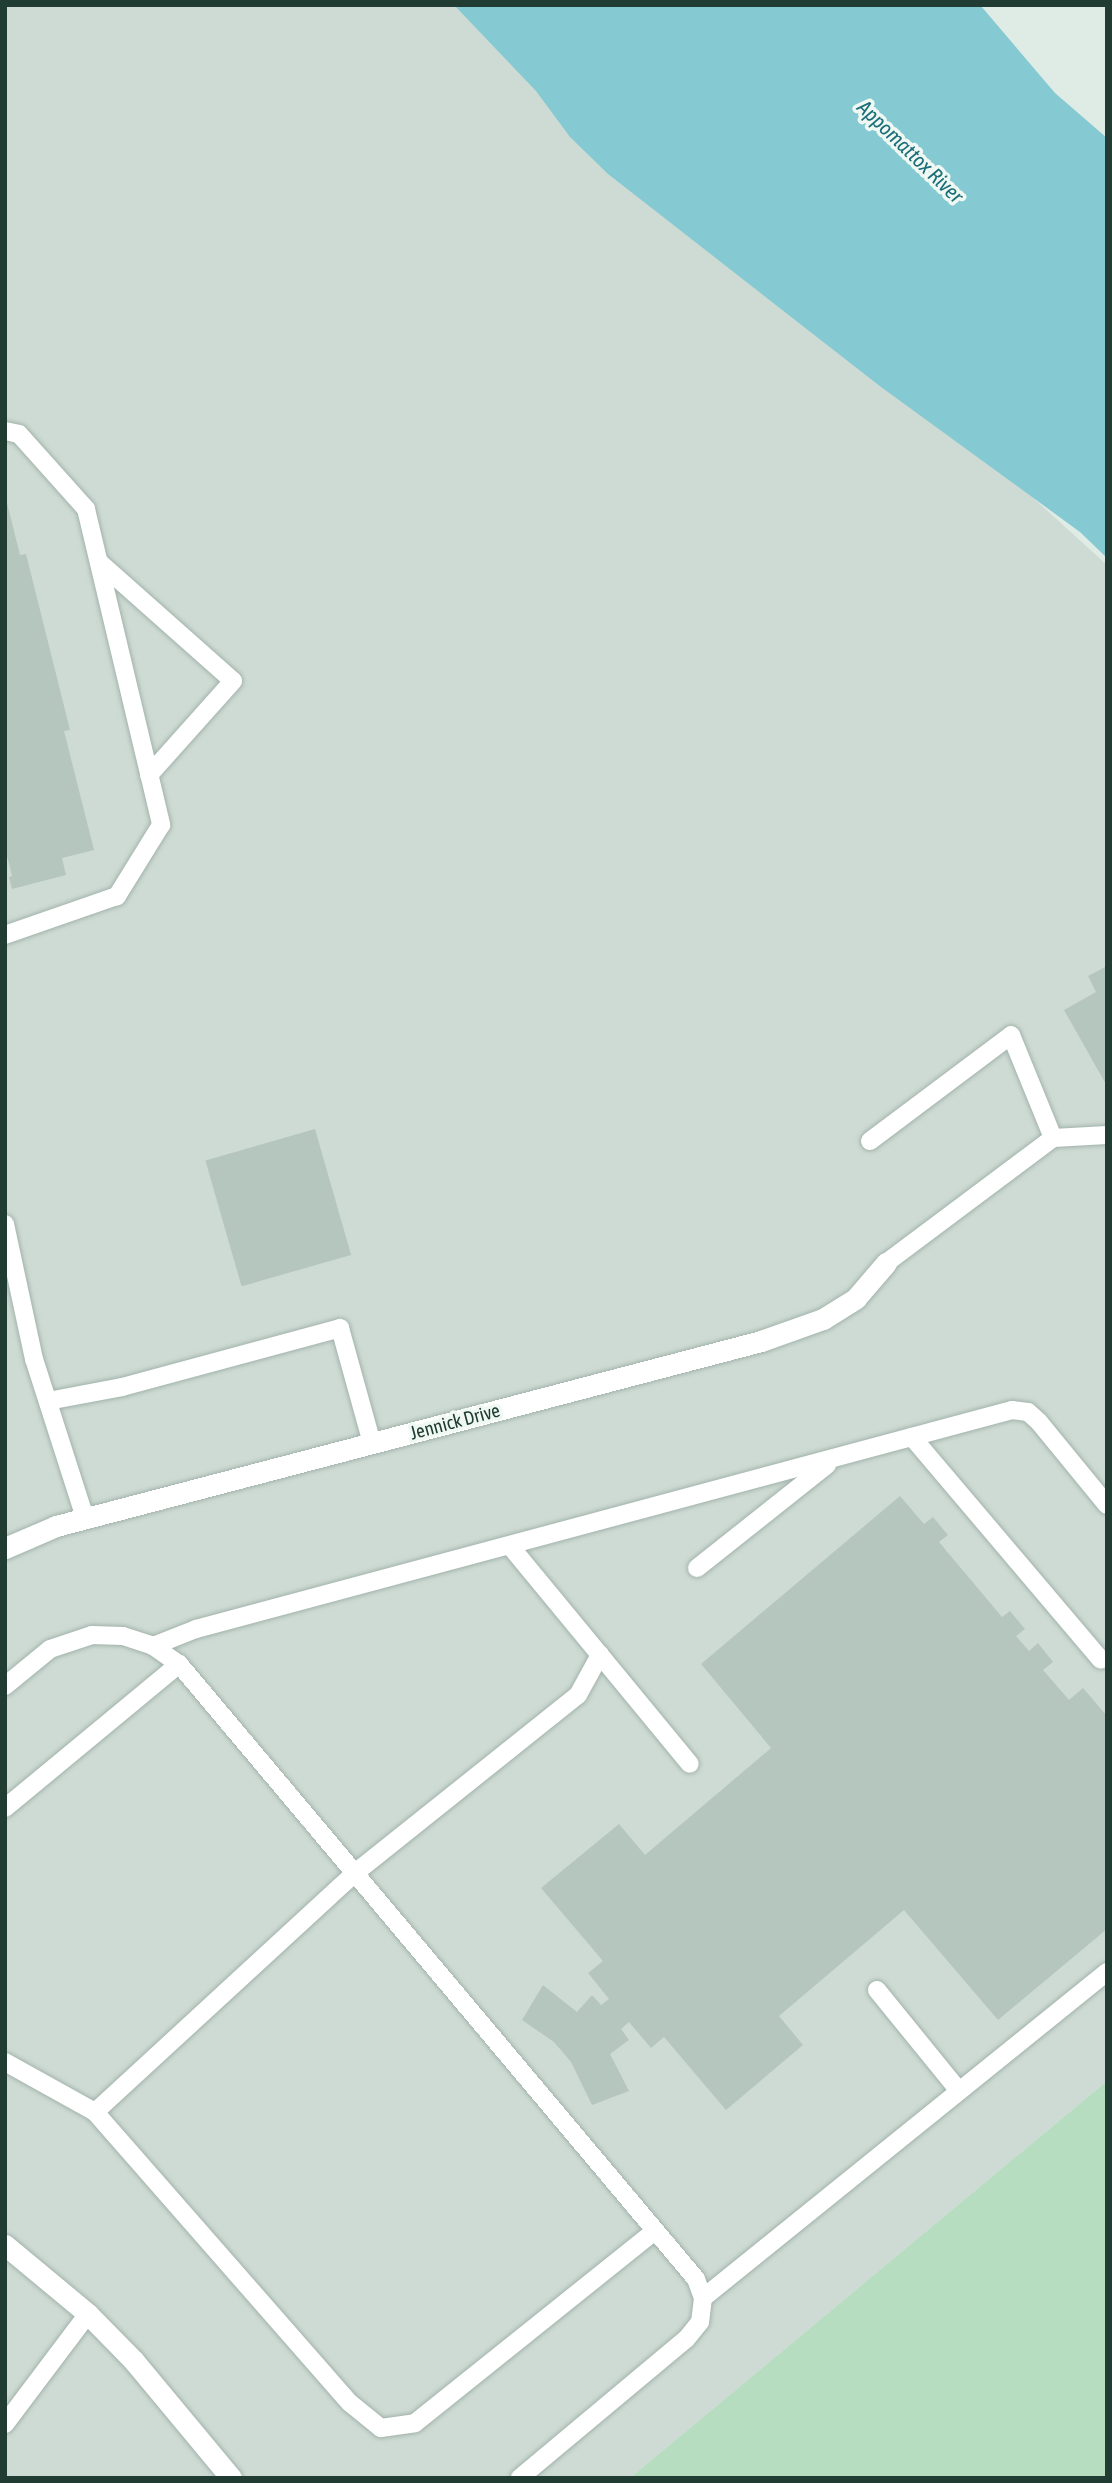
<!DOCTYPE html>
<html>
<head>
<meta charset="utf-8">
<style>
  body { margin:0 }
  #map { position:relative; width:1112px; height:2483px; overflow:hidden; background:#dfebe5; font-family:"Asap Condensed",sans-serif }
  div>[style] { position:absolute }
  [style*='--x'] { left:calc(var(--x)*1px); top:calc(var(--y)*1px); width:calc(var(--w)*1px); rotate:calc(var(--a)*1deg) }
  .built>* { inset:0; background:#cedbd4 }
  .green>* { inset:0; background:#b7ddc0 }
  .water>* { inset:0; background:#85cad2 }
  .building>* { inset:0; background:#b5c6be; transform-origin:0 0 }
  .roads { filter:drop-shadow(0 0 2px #a2b3ac) drop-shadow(0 0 2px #a2b3ac) }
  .service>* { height:18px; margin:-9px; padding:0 9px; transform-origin:9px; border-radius:9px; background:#fff }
  .minor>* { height:21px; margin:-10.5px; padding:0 10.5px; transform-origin:10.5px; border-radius:10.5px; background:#fff }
  .secondary>* { height:21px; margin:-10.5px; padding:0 10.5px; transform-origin:10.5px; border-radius:10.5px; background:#fff }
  span { translate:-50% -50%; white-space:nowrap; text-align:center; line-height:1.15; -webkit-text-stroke:7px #f0f8f3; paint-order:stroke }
  .street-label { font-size:19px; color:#203c33 }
  .water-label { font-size:21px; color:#196e79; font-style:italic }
  .frame { position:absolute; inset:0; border:7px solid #203c33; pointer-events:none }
</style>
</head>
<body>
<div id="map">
  <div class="built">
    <div style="clip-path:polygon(5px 5px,491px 5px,1107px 565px,1107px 2081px,630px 2478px,5px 2478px)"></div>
  </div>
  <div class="green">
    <div style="clip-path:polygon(1107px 2081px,1107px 2478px,630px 2478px)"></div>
  </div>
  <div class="water">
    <div style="clip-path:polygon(454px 5px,981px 6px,1055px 93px,1107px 138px,1107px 558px,1080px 532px,881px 387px,608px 174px,570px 137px,536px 91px)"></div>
  </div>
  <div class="building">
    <div style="clip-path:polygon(6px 499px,20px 555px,26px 554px,70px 730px,64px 731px,94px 850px,62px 858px,66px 875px,12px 889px,9px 877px,12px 876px,5px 848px)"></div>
    <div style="clip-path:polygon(1107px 966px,1107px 1086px,1064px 1010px,1096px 992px,1088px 976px)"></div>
    <div style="left:315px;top:1129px;width:131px;height:114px;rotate:74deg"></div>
    <div style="clip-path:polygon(900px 1496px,924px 1524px,933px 1517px,948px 1535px,939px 1542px,1002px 1617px,1010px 1611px,1025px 1629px,1016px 1636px,1029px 1651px,1038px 1643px,1053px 1662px,1043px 1670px,1069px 1700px,1083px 1688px,1107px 1716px,1107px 1929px,998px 2020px,904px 1910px,779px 2016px,803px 2045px,726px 2110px,664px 2037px,651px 2048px,629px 2022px,621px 2029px,629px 2040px,610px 2054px,629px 2091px,592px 2105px,571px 2062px,554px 2042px,522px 2020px,543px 1985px,577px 2012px,592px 1995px,601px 2005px,609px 1999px,588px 1973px,603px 1961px,541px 1888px,619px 1824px,645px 1855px,771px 1748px,701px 1664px)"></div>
  </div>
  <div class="roads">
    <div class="service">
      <div style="--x:5;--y:431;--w:14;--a:12"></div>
      <div style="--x:19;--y:434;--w:101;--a:48.2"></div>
      <div style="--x:86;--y:509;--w:325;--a:76.6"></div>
      <div style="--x:161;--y:825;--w:84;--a:121.8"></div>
      <div style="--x:117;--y:896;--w:119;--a:160.8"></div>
      <div style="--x:99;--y:562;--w:179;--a:41.6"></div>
      <div style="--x:233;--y:681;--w:126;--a:131.8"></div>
      <div style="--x:870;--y:1141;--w:176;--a:-36.9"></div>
      <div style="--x:1011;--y:1035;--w:111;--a:67.8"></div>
      <div style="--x:5;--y:1224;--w:138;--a:77.9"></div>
      <div style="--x:34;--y:1359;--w:167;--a:72.2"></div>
      <div style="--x:886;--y:1263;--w:209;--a:-36.8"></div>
      <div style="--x:1053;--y:1138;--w:54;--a:-3.2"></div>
      <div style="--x:48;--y:1401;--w:75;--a:-10.7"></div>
      <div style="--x:122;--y:1387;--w:226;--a:-15.1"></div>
      <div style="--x:340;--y:1328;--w:119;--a:74.5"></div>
      <div style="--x:912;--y:1437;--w:292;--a:49.7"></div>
      <div style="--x:697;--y:1568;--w:166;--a:-38.4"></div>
      <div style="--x:153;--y:1646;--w:46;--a:-21.6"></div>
      <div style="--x:196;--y:1629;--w:845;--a:-15.02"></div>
      <div style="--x:1012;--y:1410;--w:16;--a:7"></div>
      <div style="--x:1028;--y:1412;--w:15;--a:42"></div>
      <div style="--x:1039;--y:1422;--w:107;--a:50.7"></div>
      <div style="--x:600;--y:1655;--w:141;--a:50.5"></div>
      <div style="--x:5;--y:1686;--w:58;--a:-39.4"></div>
      <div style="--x:50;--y:1649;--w:44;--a:-18.4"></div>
      <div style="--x:92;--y:1635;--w:31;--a:2"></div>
      <div style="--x:123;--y:1636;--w:32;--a:18"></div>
      <div style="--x:153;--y:1646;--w:32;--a:35"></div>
      <div style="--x:179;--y:1664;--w:803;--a:49.95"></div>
      <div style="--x:696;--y:2279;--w:20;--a:70"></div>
      <div style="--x:703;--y:2298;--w:24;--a:97"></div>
      <div style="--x:700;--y:2322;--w:22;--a:129"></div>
      <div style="--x:686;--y:2339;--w:217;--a:140.1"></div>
      <div style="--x:5;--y:1808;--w:226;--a:-39.6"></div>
      <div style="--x:877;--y:1990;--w:130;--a:50.9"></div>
      <div style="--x:5;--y:2062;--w:103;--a:29.1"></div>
      <div style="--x:95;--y:2112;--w:387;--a:48.8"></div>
      <div style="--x:350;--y:2403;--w:40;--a:39"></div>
      <div style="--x:381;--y:2428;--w:34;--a:-8"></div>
      <div style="--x:415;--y:2423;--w:307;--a:-38.7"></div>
      <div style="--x:95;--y:2112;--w:353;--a:-42.6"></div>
      <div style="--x:355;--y:1873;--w:285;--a:-38.6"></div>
      <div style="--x:578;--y:1695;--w:46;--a:-61.2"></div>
      <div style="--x:600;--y:1655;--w:141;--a:-129.5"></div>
      <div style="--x:703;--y:2298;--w:519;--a:-38.9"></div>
      <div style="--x:5;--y:2424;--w:138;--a:-53"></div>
    </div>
    <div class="minor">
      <div style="--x:5;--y:1548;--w:56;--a:-23.3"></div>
      <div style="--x:56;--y:1526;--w:729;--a:-14.7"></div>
      <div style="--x:761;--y:1341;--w:66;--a:-19.5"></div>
      <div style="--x:823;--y:1319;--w:39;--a:-32"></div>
      <div style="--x:856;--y:1298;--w:46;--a:-49.4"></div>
    </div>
    <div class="secondary">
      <div style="--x:5;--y:2245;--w:108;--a:39.7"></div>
      <div style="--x:88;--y:2314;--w:66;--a:45.6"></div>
      <div style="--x:134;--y:2361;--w:152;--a:50.3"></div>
    </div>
  </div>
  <div class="street-label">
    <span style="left:455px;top:1422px;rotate:-15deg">Jennick Drive</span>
  </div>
  <div class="water-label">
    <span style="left:911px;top:151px;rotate:44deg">Appomattox River</span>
  </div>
  <div class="frame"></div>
</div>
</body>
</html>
